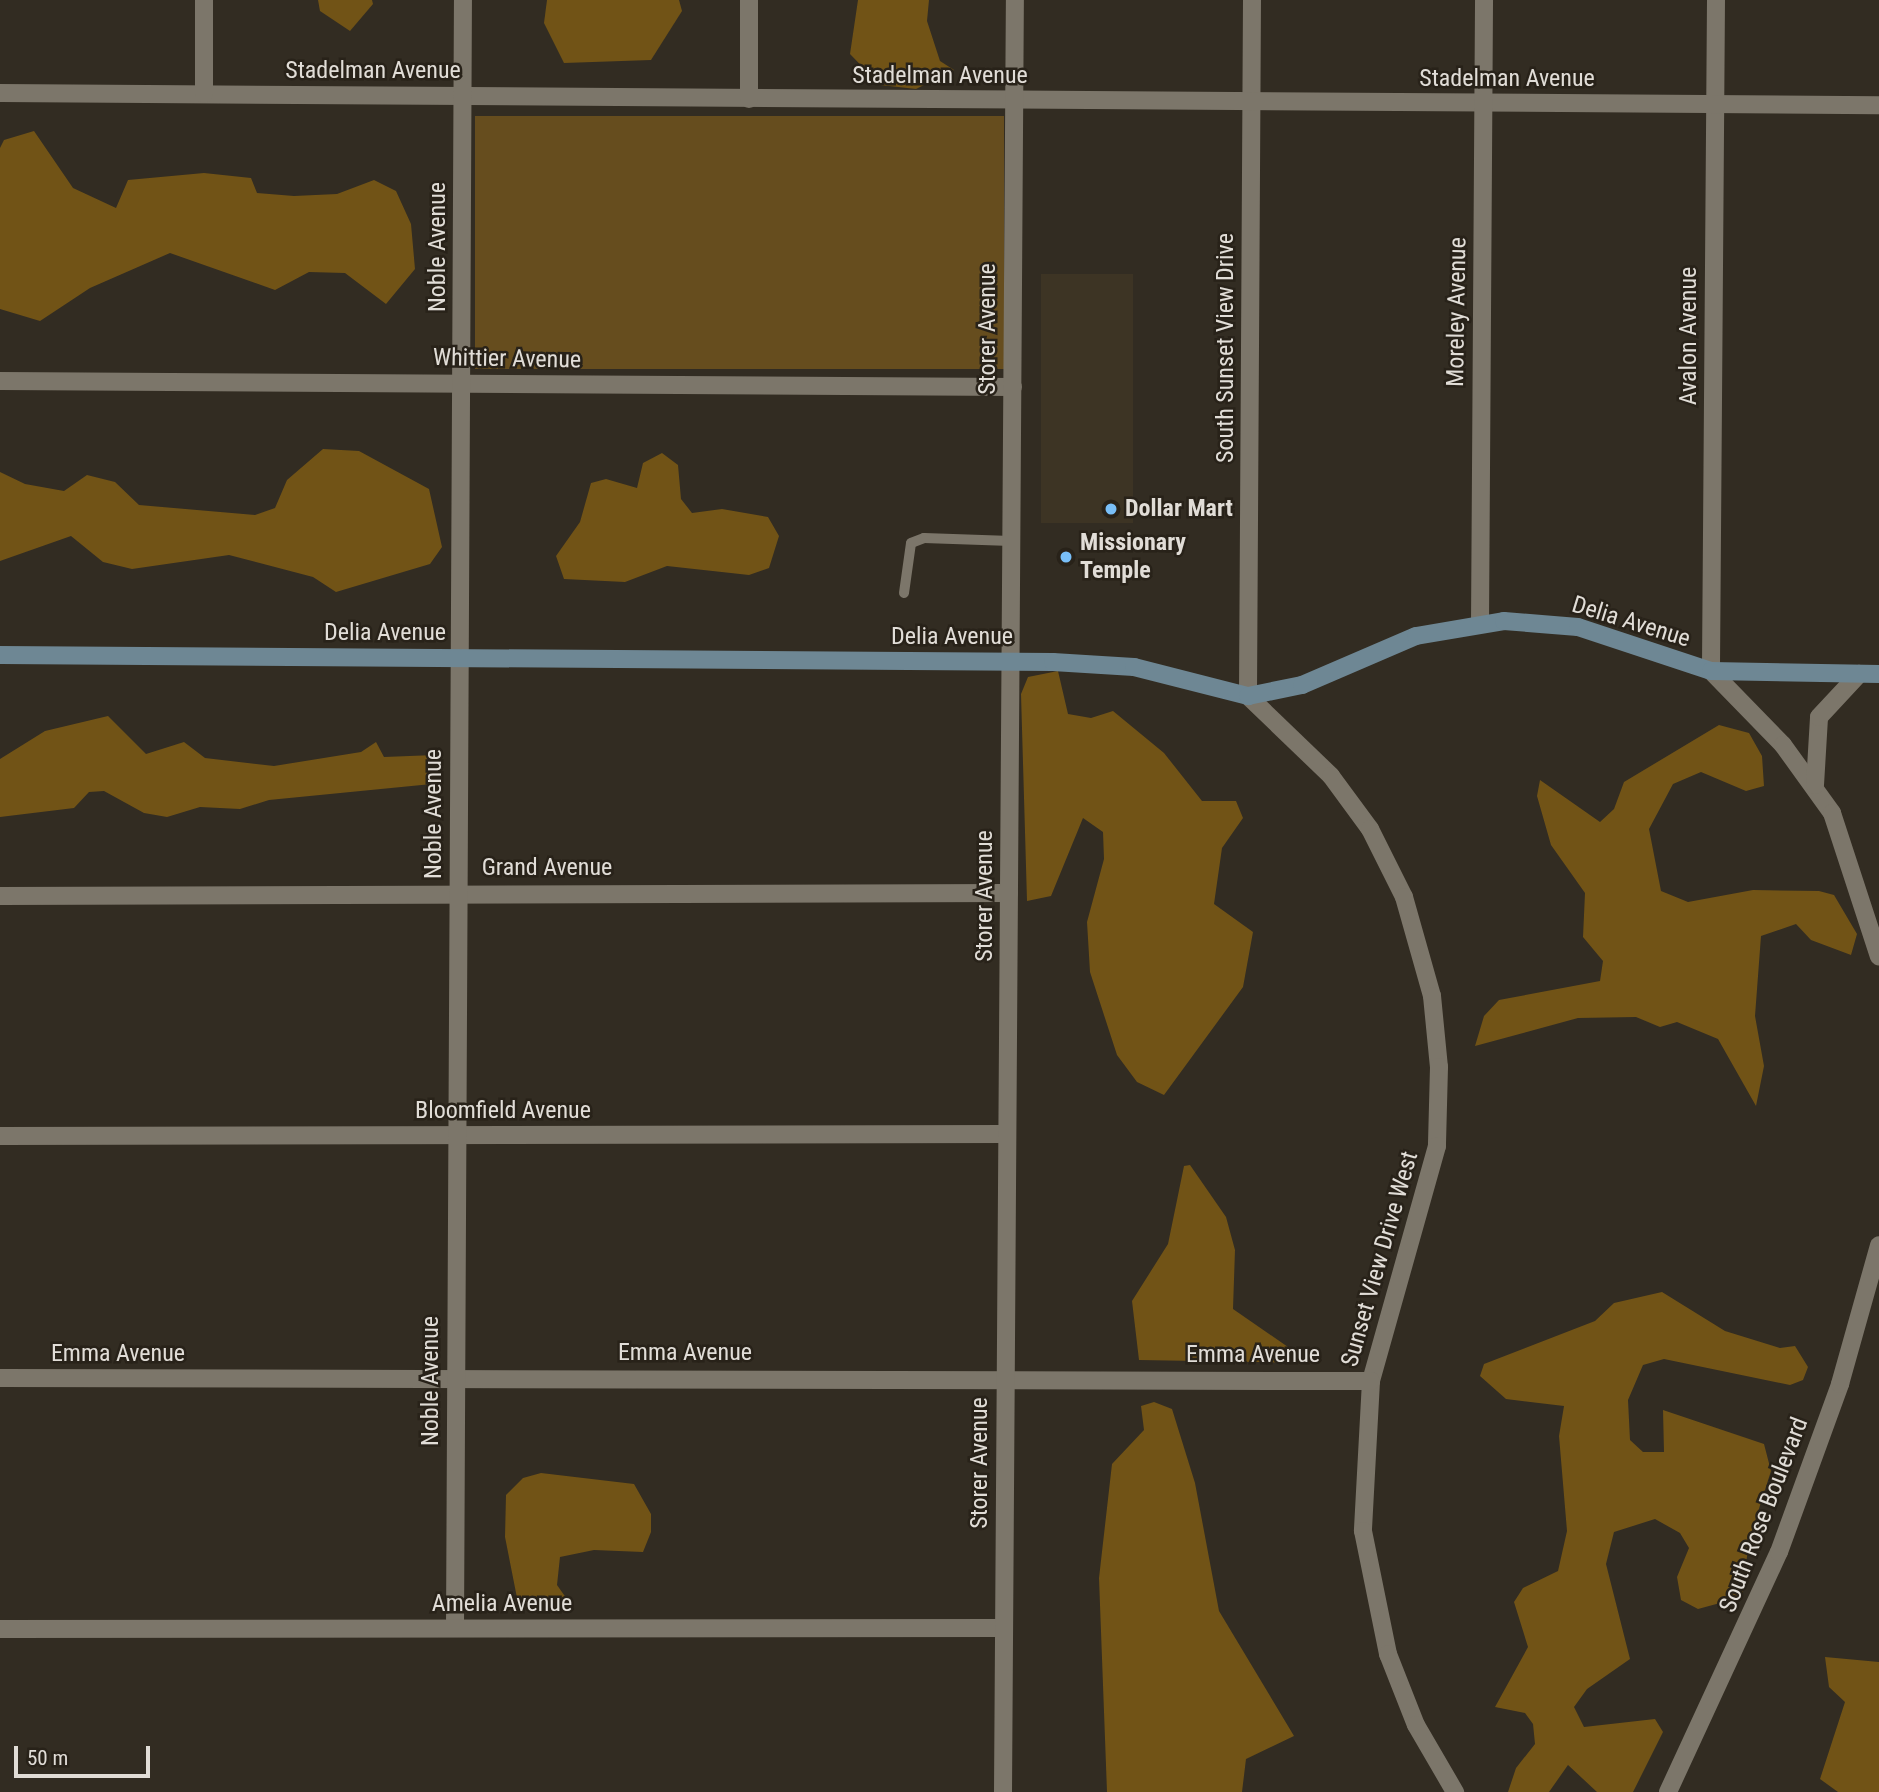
<!DOCTYPE html>
<html>
<head>
<meta charset="utf-8">
<style>
  body { margin:0 }
  #map { position:relative; width:1879px; height:1792px; overflow:hidden; background:#322c22; font-family:"Roboto Condensed",sans-serif }
  div>[style] { position:absolute }
  [style*='--x'] { left:calc(var(--x)*1px); top:calc(var(--y)*1px); width:calc(var(--w)*1px); rotate:calc(var(--a)*1deg) }
  .built>* { inset:0; background:#3d3424; transform-origin:0 0 }
  .green>* { inset:0; background:#664d1e; transform-origin:0 0 }
  .forest>* { inset:0; background:#715316 }
  .lane>* { height:10px; margin:-5px; padding:0 5px; transform-origin:5px; border-radius:5px; background:#7c766a }
  .street>* { height:18px; margin:-9px; padding:0 9px; transform-origin:9px; border-radius:9px; background:#7c766a }
  .secondary>* { height:18px; margin:-9px; padding:0 9px; transform-origin:9px; border-radius:9px; background:#6e8794 }
  .dots>* { width:19px; height:19px; translate:-50% -50%; box-sizing:border-box; border:4px solid #282219; border-radius:50% }
  span { translate:-50% -50%; white-space:nowrap; text-align:center; line-height:1.15; -webkit-text-stroke:5px #282219; paint-order:stroke }
  .street-label { font-size:24px; color:#e1ddd7 }
  .poi-label { font-size:24px; color:#e1ddd7; font-weight:700 }
  .left { translate:0 -50%; text-align:left }
  .scale { position:absolute; left:14px; top:1746px; width:136px; height:32px; box-sizing:border-box; border:4px solid #e1ddd7; border-top:0; padding-left:9px; font-size:21px; line-height:24px; white-space:nowrap; color:#e1ddd7; -webkit-text-stroke:5px #282219; paint-order:stroke }
</style>
</head>
<body>
<div id="map">
  <div class="built">
    <div style="left:1041px;top:274px;width:92px;height:249px"></div>
  </div>
  <div class="green">
    <div style="left:475px;top:116px;width:529px;height:253px"></div>
  </div>
  <div class="forest">
    <div style="clip-path:polygon(318px 0,372px 0,373px 4px,350px 31px,320px 11px)"></div>
    <div style="clip-path:polygon(547px 0,679px 0,682px 11px,651px 60px,564px 63px,544px 23px)"></div>
    <div style="clip-path:polygon(858px 0,929px 0,927px 21px,940px 61px,954px 70px,916px 89px,880px 85px,850px 54px)"></div>
    <div style="clip-path:polygon(34px 131px,73px 188px,116px 208px,128px 180px,204px 173px,251px 178px,257px 193px,294px 196px,337px 194px,374px 180px,396px 191px,411px 224px,415px 269px,386px 304px,345px 273px,309px 272px,275px 290px,170px 253px,90px 288px,40px 321px,0 309px,0 148px,4px 140px)"></div>
    <div style="clip-path:polygon(323px 449px,359px 451px,429px 489px,442px 547px,430px 564px,336px 592px,313px 577px,229px 555px,132px 569px,103px 562px,71px 536px,0 561px,0 472px,25px 484px,64px 491px,87px 475px,115px 482px,139px 505px,255px 515px,275px 508px,287px 480px)"></div>
    <div style="clip-path:polygon(662px 453px,678px 465px,681px 499px,692px 513px,722px 509px,768px 517px,779px 536px,769px 568px,749px 575px,667px 566px,625px 582px,564px 579px,556px 556px,580px 522px,591px 483px,606px 479px,637px 488px,643px 463px)"></div>
    <div style="clip-path:polygon(1058px 671px,1068px 714px,1091px 718px,1113px 711px,1164px 753px,1202px 801px,1236px 801px,1243px 818px,1222px 848px,1214px 904px,1253px 932px,1243px 987px,1164px 1095px,1137px 1082px,1117px 1055px,1090px 972px,1087px 922px,1104px 859px,1103px 832px,1083px 818px,1051px 896px,1027px 901px,1021px 694px,1028px 677px)"></div>
    <div style="clip-path:polygon(108px 716px,146px 754px,184px 742px,205px 758px,274px 766px,361px 752px,376px 742px,384px 757px,435px 755px,442px 783px,269px 800px,240px 809px,200px 807px,167px 817px,144px 813px,104px 791px,89px 792px,74px 808px,0 817px,0 759px,45px 731px)"></div>
    <div style="clip-path:polygon(1719px 725px,1749px 733px,1762px 756px,1764px 786px,1746px 791px,1701px 772px,1673px 784px,1649px 829px,1661px 891px,1688px 902px,1753px 890px,1819px 891px,1834px 895px,1857px 934px,1851px 955px,1811px 940px,1796px 924px,1761px 936px,1755px 1016px,1764px 1066px,1756px 1106px,1718px 1039px,1677px 1022px,1660px 1027px,1636px 1017px,1578px 1018px,1475px 1046px,1484px 1016px,1499px 1000px,1600px 981px,1603px 961px,1583px 937px,1585px 893px,1551px 845px,1537px 796px,1540px 780px,1600px 822px,1614px 809px,1624px 782px)"></div>
    <div style="clip-path:polygon(1190px 1165px,1226px 1217px,1235px 1250px,1233px 1309px,1311px 1363px,1139px 1360px,1132px 1301px,1168px 1244px,1184px 1166px)"></div>
    <div style="clip-path:polygon(1662px 1292px,1725px 1331px,1780px 1348px,1795px 1346px,1808px 1367px,1803px 1380px,1790px 1385px,1664px 1359px,1643px 1365px,1628px 1400px,1630px 1440px,1643px 1452px,1664px 1452px,1663px 1410px,1764px 1444px,1771px 1471px,1749px 1540px,1742px 1597px,1698px 1609px,1681px 1600px,1677px 1577px,1689px 1548px,1680px 1533px,1655px 1519px,1614px 1532px,1606px 1564px,1630px 1659px,1587px 1689px,1574px 1707px,1584px 1727px,1655px 1719px,1663px 1732px,1633px 1792px,1597px 1792px,1568px 1765px,1549px 1792px,1508px 1792px,1516px 1768px,1535px 1744px,1533px 1724px,1525px 1713px,1495px 1707px,1528px 1647px,1514px 1602px,1523px 1588px,1558px 1571px,1567px 1531px,1559px 1436px,1564px 1406px,1506px 1399px,1480px 1376px,1484px 1364px,1595px 1321px,1614px 1303px)"></div>
    <div style="clip-path:polygon(1154px 1402px,1172px 1409px,1195px 1483px,1219px 1611px,1294px 1736px,1246px 1759px,1242px 1792px,1107px 1792px,1099px 1578px,1112px 1464px,1144px 1430px,1141px 1406px)"></div>
    <div style="clip-path:polygon(541px 1473px,634px 1484px,651px 1514px,651px 1532px,643px 1552px,594px 1550px,560px 1557px,557px 1585px,569px 1602px,519px 1608px,505px 1537px,506px 1495px,523px 1478px)"></div>
    <div style="clip-path:polygon(1825px 1657px,1879px 1662px,1879px 1792px,1838px 1792px,1820px 1779px,1845px 1702px,1829px 1687px)"></div>
  </div>
  <div class="lane">
    <div style="--x:904;--y:593;--w:50;--a:-82"></div>
    <div style="--x:911;--y:543;--w:14;--a:-21"></div>
    <div style="--x:924;--y:538;--w:87;--a:2"></div>
  </div>
  <div class="street">
    <div style="--x:1252;--y:0;--w:696;--a:90.33"></div>
    <div style="--x:1248;--y:696;--w:115;--a:43.9"></div>
    <div style="--x:1331;--y:776;--w:66;--a:53.7"></div>
    <div style="--x:1370;--y:829;--w:76;--a:63.4"></div>
    <div style="--x:1404;--y:897;--w:103;--a:74.2"></div>
    <div style="--x:1432;--y:996;--w:71;--a:84.4"></div>
    <div style="--x:1439;--y:1067;--w:79;--a:91.5"></div>
    <div style="--x:1437;--y:1146;--w:244;--a:105.7"></div>
    <div style="--x:1371;--y:1381;--w:150;--a:93.1"></div>
    <div style="--x:1363;--y:1531;--w:126;--a:78.5"></div>
    <div style="--x:1388;--y:1654;--w:76;--a:68.5"></div>
    <div style="--x:1416;--y:1725;--w:78;--a:59.8"></div>
    <div style="--x:1716;--y:0;--w:671;--a:90.43"></div>
    <div style="--x:1711;--y:671;--w:103;--a:45.8"></div>
    <div style="--x:1783;--y:745;--w:84;--a:54.2"></div>
    <div style="--x:1832;--y:813;--w:151;--a:71.9"></div>
    <div style="--x:0;--y:93;--w:1879;--a:0.37"></div>
    <div style="--x:204;--y:94;--w:94;--a:-90"></div>
    <div style="--x:749;--y:99;--w:99;--a:-90"></div>
    <div style="--x:0;--y:381;--w:1013;--a:0.34"></div>
    <div style="--x:1480;--y:624;--w:624;--a:-89.63"></div>
    <div style="--x:1815;--y:785;--w:68;--a:-86.6"></div>
    <div style="--x:1819;--y:717;--w:59;--a:-47.1"></div>
    <div style="--x:0;--y:896;--w:1009;--a:-0.17"></div>
    <div style="--x:0;--y:1136;--w:1007;--a:-0.11"></div>
    <div style="--x:0;--y:1378;--w:1371;--a:0.13"></div>
    <div style="--x:455;--y:1628;--w:1628;--a:-89.72"></div>
    <div style="--x:0;--y:1629;--w:1004;--a:-0.06"></div>
    <div style="--x:1003;--y:1792;--w:1792;--a:-89.62"></div>
    <div style="--x:1668;--y:1792;--w:264;--a:-65.2"></div>
    <div style="--x:1779;--y:1552;--w:179;--a:-70"></div>
    <div style="--x:1840;--y:1384;--w:144;--a:-74.3"></div>
  </div>
  <div class="secondary">
    <div style="--x:0;--y:655;--w:1053;--a:0.38"></div>
    <div style="--x:1053;--y:662;--w:81;--a:3.5"></div>
    <div style="--x:1134;--y:667;--w:118;--a:14.3"></div>
    <div style="--x:1248;--y:696;--w:55;--a:-11.5"></div>
    <div style="--x:1302;--y:685;--w:124;--a:-23.3"></div>
    <div style="--x:1416;--y:636;--w:89;--a:-9.7"></div>
    <div style="--x:1504;--y:621;--w:74;--a:4.6"></div>
    <div style="--x:1578;--y:627;--w:140;--a:18.3"></div>
    <div style="--x:1711;--y:671;--w:168;--a:1"></div>
  </div>
  <div class="dots">
    <div style="left:1111px;top:509px;background:#79bff8"></div>
    <div style="left:1066px;top:557px;background:#79bff8"></div>
  </div>
  <div class="street-label">
    <span style="left:373px;top:71px">Stadelman Avenue</span>
    <span style="left:940px;top:76px">Stadelman Avenue</span>
    <span style="left:1507px;top:79px">Stadelman Avenue</span>
    <span style="left:438px;top:247px;rotate:-90deg">Noble Avenue</span>
    <span style="left:1457px;top:312px;rotate:-89deg">Moreley Avenue</span>
    <span style="left:988px;top:329px;rotate:-90deg">Storer Avenue</span>
    <span style="left:1689px;top:336px;rotate:-90deg">Avalon Avenue</span>
    <span style="left:1226px;top:348px;rotate:-90deg">South Sunset View Drive</span>
    <span style="left:507px;top:359px;rotate:1deg">Whittier Avenue</span>
    <span style="left:1631px;top:622px;rotate:17deg">Delia Avenue</span>
    <span style="left:385px;top:633px">Delia Avenue</span>
    <span style="left:952px;top:637px">Delia Avenue</span>
    <span style="left:434px;top:814px;rotate:-90deg">Noble Avenue</span>
    <span style="left:547px;top:868px">Grand Avenue</span>
    <span style="left:985px;top:896px;rotate:-90deg">Storer Avenue</span>
    <span style="left:503px;top:1111px">Bloomfield Avenue</span>
    <span style="left:1380px;top:1259px;rotate:-74deg">Sunset View Drive West</span>
    <span style="left:685px;top:1353px">Emma Avenue</span>
    <span style="left:118px;top:1354px">Emma Avenue</span>
    <span style="left:1253px;top:1355px">Emma Avenue</span>
    <span style="left:431px;top:1381px;rotate:-90deg">Noble Avenue</span>
    <span style="left:980px;top:1463px;rotate:-90deg">Storer Avenue</span>
    <span style="left:1764px;top:1515px;rotate:-69deg">South Rose Boulevard</span>
    <span style="left:502px;top:1604px">Amelia Avenue</span>
  </div>
  <div class="poi-label">
    <span class="left" style="left:1125px;top:509px">Dollar Mart</span>
    <span class="left" style="left:1080px;top:557px">Missionary<br>Temple</span>
  </div>
  <div class="scale">50 m</div>
</div>
</body>
</html>
